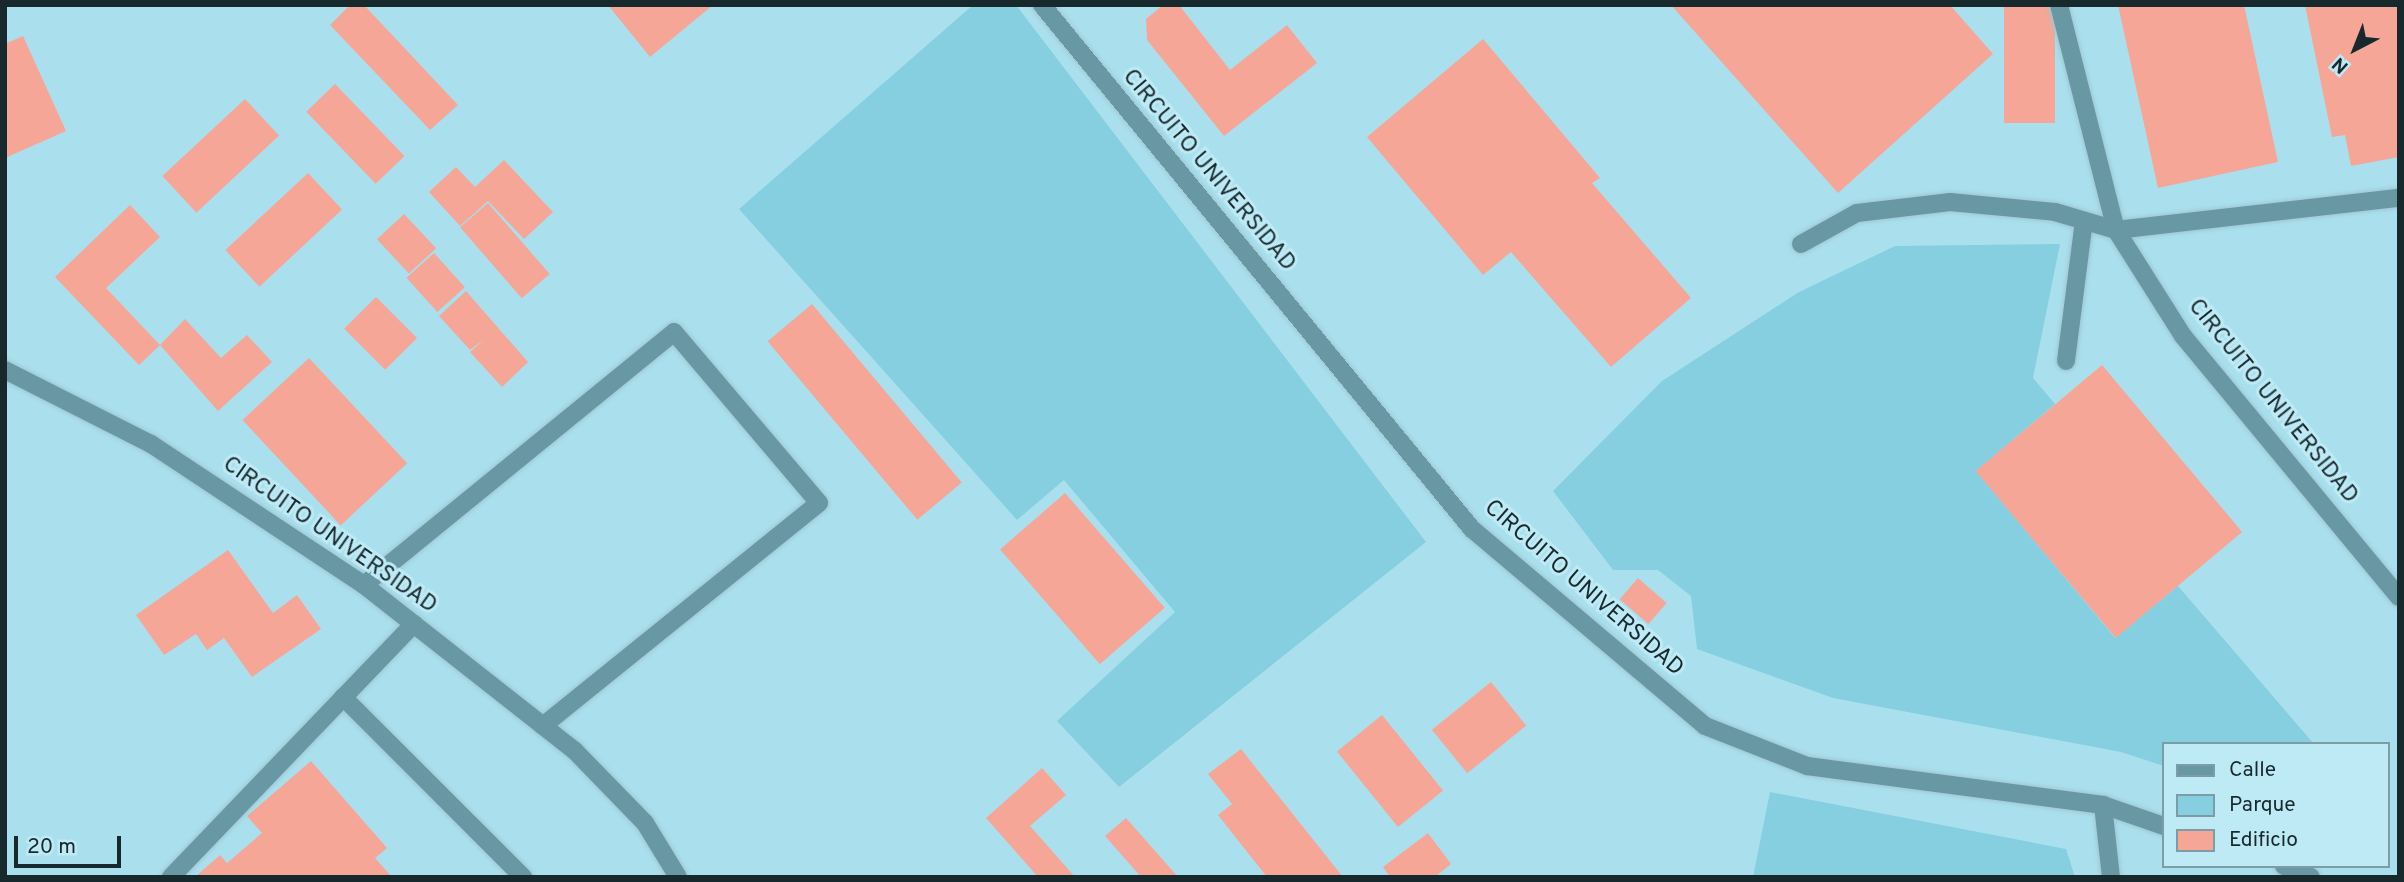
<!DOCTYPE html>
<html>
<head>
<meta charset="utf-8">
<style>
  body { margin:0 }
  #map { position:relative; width:2404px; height:882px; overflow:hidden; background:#beeaf6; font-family:Overpass,sans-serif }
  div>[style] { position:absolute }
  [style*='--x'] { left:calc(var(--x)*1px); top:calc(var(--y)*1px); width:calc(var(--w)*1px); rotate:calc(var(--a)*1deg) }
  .built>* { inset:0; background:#aae0ee }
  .green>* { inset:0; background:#85cfe1 }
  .building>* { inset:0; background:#f5a696; transform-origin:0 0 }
  .roads { filter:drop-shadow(0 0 2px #a0c7d2) drop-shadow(0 0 2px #a0c7d2) }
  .street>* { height:18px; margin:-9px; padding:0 9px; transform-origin:9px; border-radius:9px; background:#6998a5 }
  span { translate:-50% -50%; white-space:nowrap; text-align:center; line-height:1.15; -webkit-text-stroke:6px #beeaf6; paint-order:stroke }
  .street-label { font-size:23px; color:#18292e }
  .frame { position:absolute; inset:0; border:7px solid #18292e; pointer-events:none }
  .legend { position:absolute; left:2162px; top:742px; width:228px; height:126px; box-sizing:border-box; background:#beeaf6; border:2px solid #7c9da6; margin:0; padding:9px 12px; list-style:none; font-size:21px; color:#18292e }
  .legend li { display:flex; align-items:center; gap:14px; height:35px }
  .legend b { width:35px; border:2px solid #7c9da6 }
  .north { position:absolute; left:2320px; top:14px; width:70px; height:70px; -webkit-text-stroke:5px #beeaf6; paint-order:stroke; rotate:222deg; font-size:19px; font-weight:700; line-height:28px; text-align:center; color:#18292e }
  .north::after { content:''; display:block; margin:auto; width:24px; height:32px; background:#18292e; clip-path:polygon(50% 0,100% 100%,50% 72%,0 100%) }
  .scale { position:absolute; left:14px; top:836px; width:107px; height:32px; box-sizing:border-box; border:4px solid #18292e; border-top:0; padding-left:9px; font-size:21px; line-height:24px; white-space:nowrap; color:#18292e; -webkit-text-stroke:5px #beeaf6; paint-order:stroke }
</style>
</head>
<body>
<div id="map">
  <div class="built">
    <div style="clip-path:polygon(evenodd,5px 5px,2399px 5px,2399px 877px,5px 877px,5px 5px,2164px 744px,2388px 744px,2388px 866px,2164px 866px,2164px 744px)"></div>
  </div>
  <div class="green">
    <div style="clip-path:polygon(973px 5px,1016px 5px,1426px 542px,1119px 787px,1057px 721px,1175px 612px,1064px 480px,1017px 520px,739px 209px)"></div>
    <div style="clip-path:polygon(2060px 244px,2033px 378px,2055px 404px,1976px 471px,2115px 638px,2178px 586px,2314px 744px,2164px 744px,2164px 766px,2121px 752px,1833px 698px,1697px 649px,1691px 596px,1658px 570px,1613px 570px,1553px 491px,1662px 381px,1799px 292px,1895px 246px)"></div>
    <div style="clip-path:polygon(1770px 792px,2066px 849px,2075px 877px,1753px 877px)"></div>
  </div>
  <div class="building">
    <div style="clip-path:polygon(350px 5px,364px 5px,458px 105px,430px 130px,330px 25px)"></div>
    <div style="clip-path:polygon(608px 5px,713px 5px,650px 57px)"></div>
    <div style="clip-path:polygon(1163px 5px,1179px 5px,1230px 70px,1287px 25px,1317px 63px,1224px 136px,1147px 40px,1146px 19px)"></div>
    <div style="clip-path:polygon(1671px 5px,1950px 5px,1993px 54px,1838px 193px)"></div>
    <div style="left:2004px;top:5px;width:51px;height:118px"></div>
    <div style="clip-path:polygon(2118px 5px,2244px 5px,2278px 162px,2158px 188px)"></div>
    <div style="clip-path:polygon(2305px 5px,2399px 5px,2399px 157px,2351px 166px,2345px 135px,2332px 137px)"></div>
    <div style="clip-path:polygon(23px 36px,66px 131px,5px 158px,5px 44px)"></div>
    <div style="clip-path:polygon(1483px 39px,1600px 178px,1592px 183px,1691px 298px,1611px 367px,1511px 252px,1483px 275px,1367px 137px)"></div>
    <div style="left:335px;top:84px;width:100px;height:40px;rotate:46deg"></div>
    <div style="left:245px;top:99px;width:50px;height:113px;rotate:47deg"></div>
    <div style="clip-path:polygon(504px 160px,553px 212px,524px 239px,488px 201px,460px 226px,429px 192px,456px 167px,475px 187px)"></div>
    <div style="left:308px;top:173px;width:50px;height:113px;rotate:47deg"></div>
    <div style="left:488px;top:203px;width:94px;height:37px;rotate:49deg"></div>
    <div style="clip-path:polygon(130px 205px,160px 237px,106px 288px,160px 345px,139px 365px,55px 277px)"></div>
    <div style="left:404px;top:214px;width:47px;height:37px;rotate:47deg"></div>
    <div style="left:434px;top:253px;width:46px;height:37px;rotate:48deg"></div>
    <div style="clip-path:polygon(466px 291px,528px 362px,502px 387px,470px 352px,485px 339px,470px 350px,439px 316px)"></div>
    <div style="left:376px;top:297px;width:58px;height:45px;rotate:45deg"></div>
    <div style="left:812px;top:304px;width:233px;height:58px;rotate:50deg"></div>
    <div style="clip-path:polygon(185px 319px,221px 358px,247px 335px,272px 362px,218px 411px,160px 345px)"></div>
    <div style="left:309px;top:358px;width:144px;height:91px;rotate:47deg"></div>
    <div style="left:2102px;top:365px;width:218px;height:165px;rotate:50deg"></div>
    <div style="left:1065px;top:493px;width:152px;height:86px;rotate:49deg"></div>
    <div style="clip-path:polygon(228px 550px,273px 613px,297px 595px,321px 629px,252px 677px,224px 638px,207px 650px,196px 634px,164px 655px,136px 615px)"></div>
    <div style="left:1638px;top:578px;width:38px;height:28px;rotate:41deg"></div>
    <div style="left:1491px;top:682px;width:56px;height:76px;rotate:51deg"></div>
    <div style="left:1382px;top:715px;width:97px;height:58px;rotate:51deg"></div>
    <div style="clip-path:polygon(1241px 749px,1343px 877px,1267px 877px,1218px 815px,1232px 804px,1208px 774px)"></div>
    <div style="clip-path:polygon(311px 761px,387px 848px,375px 858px,392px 877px,195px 877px,220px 855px,227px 863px,262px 833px,247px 816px)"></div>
    <div style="clip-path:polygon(1042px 768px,1066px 795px,1030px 826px,1075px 877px,1038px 877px,986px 818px)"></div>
    <div style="clip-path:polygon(1126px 818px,1178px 877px,1141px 877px,1105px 836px)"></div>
    <div style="clip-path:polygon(1428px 833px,1451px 864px,1435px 877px,1390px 877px,1383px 867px)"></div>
  </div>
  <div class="roads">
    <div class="street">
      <div style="--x:1042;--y:5;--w:678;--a:50.63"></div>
      <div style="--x:1472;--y:529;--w:305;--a:40.2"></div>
      <div style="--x:1705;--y:726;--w:110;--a:21.4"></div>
      <div style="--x:1807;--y:766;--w:299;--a:7.5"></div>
      <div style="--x:2103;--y:805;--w:65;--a:19"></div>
      <div style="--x:2059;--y:5;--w:232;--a:75.8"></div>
      <div style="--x:2116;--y:230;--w:125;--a:57.7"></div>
      <div style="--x:2183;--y:336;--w:339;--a:50.4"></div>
      <div style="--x:1801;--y:244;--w:64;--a:-29"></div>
      <div style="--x:1857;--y:213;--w:94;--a:-6.7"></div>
      <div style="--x:1950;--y:202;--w:105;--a:5.4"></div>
      <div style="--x:2055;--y:212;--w:64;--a:16.4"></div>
      <div style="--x:2116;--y:230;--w:285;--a:-6.5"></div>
      <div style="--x:2066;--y:361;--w:141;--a:-82.7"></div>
      <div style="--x:5;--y:370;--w:164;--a:26.9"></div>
      <div style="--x:151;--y:444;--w:255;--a:33.5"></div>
      <div style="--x:364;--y:585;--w:267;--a:38.2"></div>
      <div style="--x:574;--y:750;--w:102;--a:45.8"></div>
      <div style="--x:645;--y:823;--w:63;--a:58.6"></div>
      <div style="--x:364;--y:585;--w:400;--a:-39.2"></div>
      <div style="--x:674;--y:332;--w:224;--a:49.7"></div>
      <div style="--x:819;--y:503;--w:355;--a:141.1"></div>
      <div style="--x:343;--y:697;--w:255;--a:45"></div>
      <div style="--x:2103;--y:805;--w:72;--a:83.7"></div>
      <div style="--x:2284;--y:866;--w:29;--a:22"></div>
      <div style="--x:171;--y:877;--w:351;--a:-46.2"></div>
    </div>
  </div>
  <div class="street-label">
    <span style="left:1208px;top:171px;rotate:50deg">CIRCUITO UNIVERSIDAD</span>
    <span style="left:2272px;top:402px;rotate:51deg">CIRCUITO UNIVERSIDAD</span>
    <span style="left:329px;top:536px;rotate:35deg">CIRCUITO UNIVERSIDAD</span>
    <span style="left:1583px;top:589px;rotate:41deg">CIRCUITO UNIVERSIDAD</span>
  </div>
  <div class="frame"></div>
  <ul class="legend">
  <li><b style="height:9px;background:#6998a5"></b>Calle</li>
  <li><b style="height:19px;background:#85cfe1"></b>Parque</li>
  <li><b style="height:19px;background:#f5a696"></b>Edificio</li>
  </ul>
  <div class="north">N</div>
  <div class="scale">20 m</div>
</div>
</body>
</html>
